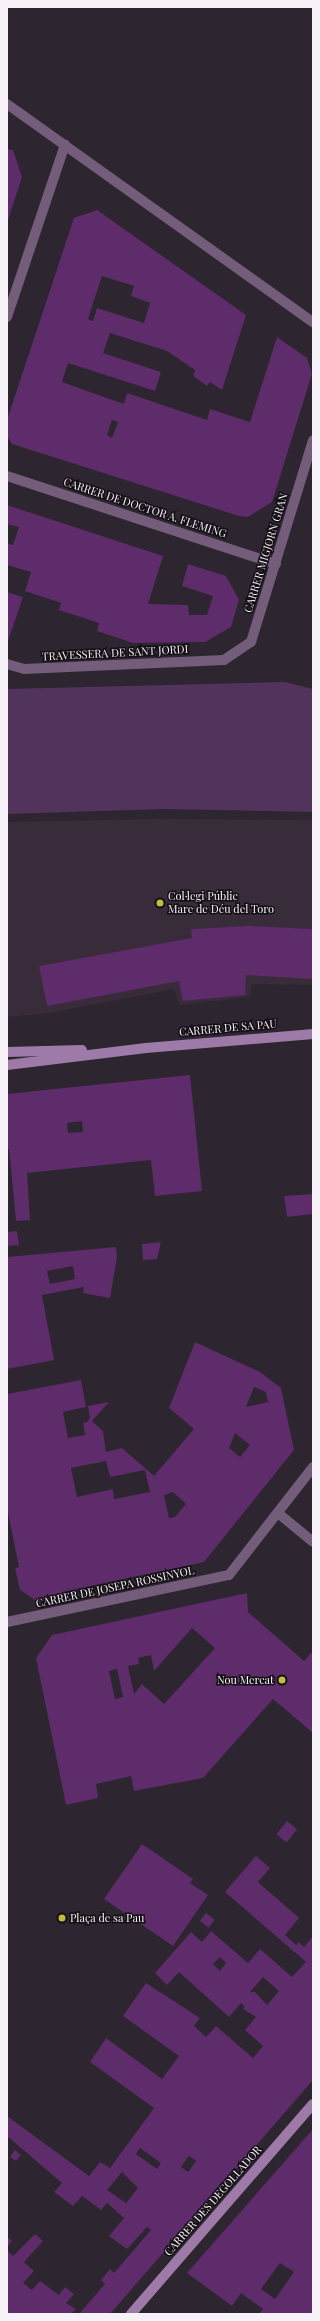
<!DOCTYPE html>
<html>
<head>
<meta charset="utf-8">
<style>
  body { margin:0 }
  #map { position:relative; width:320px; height:2321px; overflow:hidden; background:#2d252f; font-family:"Playfair Display",serif }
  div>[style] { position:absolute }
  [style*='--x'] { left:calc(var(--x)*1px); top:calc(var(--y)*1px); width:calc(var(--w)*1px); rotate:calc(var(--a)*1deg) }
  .built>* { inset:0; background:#382c3b }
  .green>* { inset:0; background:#52335b }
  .building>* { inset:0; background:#5e2b6b; transform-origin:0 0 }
  .street>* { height:10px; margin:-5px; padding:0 5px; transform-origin:5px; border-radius:5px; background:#745d7a }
  .secondary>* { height:10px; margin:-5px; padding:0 5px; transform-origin:5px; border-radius:5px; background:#9e7aa8 }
  .dots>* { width:11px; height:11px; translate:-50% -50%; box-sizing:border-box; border:2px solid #130f14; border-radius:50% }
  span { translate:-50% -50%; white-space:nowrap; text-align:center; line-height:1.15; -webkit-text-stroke:3px #130f14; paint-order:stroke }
  .street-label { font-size:11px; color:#f7f1f8 }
  .poi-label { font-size:11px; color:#f7f1f8 }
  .left { translate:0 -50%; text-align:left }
  .right { translate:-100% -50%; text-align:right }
  .frame { position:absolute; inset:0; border:8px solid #f7f1f8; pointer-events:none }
</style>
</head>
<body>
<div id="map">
  <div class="built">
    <div style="clip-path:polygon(161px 819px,313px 820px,313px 985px,252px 984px,250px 997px,179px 1005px,174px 989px,49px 1013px,7px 1017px,7px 822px)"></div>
  </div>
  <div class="green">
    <div style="clip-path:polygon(285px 682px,313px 689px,313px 812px,163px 809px,7px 814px,7px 689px)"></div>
  </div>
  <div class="building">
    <div style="clip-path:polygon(7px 149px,13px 150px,22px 177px,7px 223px)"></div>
    <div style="clip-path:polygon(evenodd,97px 210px,246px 315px,222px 390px,210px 382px,207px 386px,193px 376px,195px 370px,167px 351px,110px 333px,103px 353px,161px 372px,155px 391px,68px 363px,62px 382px,124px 404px,127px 393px,207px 420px,210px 409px,250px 422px,277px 337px,307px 358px,312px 374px,272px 502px,248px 517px,239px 516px,12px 444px,7px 436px,7px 420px,74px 218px,97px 210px,102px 276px,134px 286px,131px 296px,150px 303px,144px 323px,97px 308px,93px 321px,88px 319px,102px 276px,97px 210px,112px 420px,118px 422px,112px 438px,107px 435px,112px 420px)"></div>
    <div style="clip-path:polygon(7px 505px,163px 556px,148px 604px,188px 605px,189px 615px,207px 615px,213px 596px,182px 586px,188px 564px,226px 576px,239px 600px,231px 627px,205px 642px,133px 643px,97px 631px,99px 623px,59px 610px,61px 603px,25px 591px,31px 572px,7px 565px,7px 543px,13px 545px,19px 527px,7px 524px)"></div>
    <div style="clip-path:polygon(7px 592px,23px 597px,7px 644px)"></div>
    <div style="clip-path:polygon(249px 926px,313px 929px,313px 979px,246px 975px,245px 995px,183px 1001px,179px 981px,47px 1006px,39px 966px,192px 938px,191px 929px)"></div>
    <div style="clip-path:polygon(evenodd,190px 1075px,202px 1191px,155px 1196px,151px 1160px,27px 1173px,30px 1220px,16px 1221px,9px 1149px,7px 1149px,7px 1094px,190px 1075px,82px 1121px,83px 1132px,68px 1133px,67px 1123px,82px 1121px)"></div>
    <div style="clip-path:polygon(313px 1194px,313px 1214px,287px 1217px,284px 1196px)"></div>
    <div style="clip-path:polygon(17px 1231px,19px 1245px,7px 1246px,7px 1232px)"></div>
    <div style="clip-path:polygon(161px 1242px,157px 1259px,143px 1260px,142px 1244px)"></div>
    <div style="clip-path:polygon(evenodd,116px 1247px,117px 1257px,110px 1298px,83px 1293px,84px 1287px,42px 1295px,54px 1360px,7px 1369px,7px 1257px,116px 1247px,73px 1266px,75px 1279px,50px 1284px,47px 1271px,73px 1266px)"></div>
    <div style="clip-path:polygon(evenodd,195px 1342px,260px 1372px,281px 1388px,294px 1450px,204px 1562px,62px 1592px,63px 1597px,38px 1602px,20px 1590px,15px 1568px,19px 1567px,7px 1508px,7px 1394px,81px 1380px,86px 1407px,63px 1412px,68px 1438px,85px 1435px,83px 1423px,87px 1422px,90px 1418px,88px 1406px,109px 1402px,92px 1421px,103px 1431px,106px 1452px,122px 1448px,154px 1476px,194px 1429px,169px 1408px,195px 1342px,254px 1387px,266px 1392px,268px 1402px,246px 1407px,254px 1387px,195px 1342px,235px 1433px,250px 1445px,240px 1457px,229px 1448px,235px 1433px,195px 1342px,106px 1461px,110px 1477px,145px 1470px,150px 1492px,114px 1499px,113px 1489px,77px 1497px,71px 1468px,106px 1461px,195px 1342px,173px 1492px,186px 1504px,175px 1517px,169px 1518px,164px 1495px,173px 1492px)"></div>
    <div style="clip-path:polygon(evenodd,247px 1593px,248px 1612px,304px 1661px,311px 1653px,313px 1655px,313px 1733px,273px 1699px,203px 1778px,134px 1791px,131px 1776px,96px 1784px,98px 1798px,66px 1805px,36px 1658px,52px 1635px,247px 1593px,192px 1628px,215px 1648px,164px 1704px,142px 1684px,134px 1694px,128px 1666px,139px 1664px,138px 1658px,151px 1655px,154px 1671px,192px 1628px,247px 1593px,117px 1669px,123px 1697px,115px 1699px,109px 1671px,117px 1669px)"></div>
    <div style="left:287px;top:1821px;width:13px;height:17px;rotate:39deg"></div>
    <div style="clip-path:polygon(142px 1844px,193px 1879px,190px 1883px,208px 1895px,173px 1946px,104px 1899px)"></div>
    <div style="clip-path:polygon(evenodd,256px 1856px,270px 1868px,258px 1882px,299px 1918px,285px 1935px,296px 1945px,299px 1942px,304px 1947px,313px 1936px,313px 2080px,110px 2314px,79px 2314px,105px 2284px,101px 2280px,110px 2269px,114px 2273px,151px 2230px,147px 2227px,127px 2249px,109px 2236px,124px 2218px,107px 2203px,101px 2210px,82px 2196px,73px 2206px,54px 2192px,62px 2183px,7px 2136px,7px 2116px,89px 2176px,100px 2162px,110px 2168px,154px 2108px,90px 2062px,106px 2038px,162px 2079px,179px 2056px,123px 2016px,146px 1983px,200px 2018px,194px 2026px,206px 2037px,216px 2026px,253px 2058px,263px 2046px,245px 2030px,256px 2017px,243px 2009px,245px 2007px,241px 2003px,229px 2017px,179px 1972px,167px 1985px,155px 1973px,191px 1932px,202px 1942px,211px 1931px,248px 1963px,260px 1949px,292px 1977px,306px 1962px,225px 1892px,256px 1856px,220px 1957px,226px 1963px,220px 1971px,213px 1964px,220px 1957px,256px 1856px,263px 1977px,279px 1991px,267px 2005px,255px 1992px,250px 1992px,263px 1977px,256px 1856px,140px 2148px,161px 2163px,157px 2169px,136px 2154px,140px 2148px,256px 1856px,189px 2156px,196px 2161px,188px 2172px,181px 2167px,189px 2156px,256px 1856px,122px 2172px,138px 2188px,126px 2203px,107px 2190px,122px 2172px)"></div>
    <div style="left:206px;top:1913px;width:11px;height:10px;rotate:38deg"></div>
    <div style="clip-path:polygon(evenodd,313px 2129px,313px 2314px,259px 2314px,263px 2309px,241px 2293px,232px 2306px,187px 2273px,313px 2129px,280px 2263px,294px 2272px,275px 2299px,261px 2289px,280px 2263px)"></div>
    <div style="clip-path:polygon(15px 2150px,21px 2155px,16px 2161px,10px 2157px)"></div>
    <div style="clip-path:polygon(35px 2234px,43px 2241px,24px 2262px,34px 2271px,23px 2283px,32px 2290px,40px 2281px,59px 2295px,65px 2287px,74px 2294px,66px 2303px,76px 2309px,71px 2314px,7px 2314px,7px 2250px,13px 2256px)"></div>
    <div style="clip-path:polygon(7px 2237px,12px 2241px,7px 2247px)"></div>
  </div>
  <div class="street">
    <div style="--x:7;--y:104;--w:376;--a:35.5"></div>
    <div style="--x:7;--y:317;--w:182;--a:-71.4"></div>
    <div style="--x:7;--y:476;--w:283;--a:18.1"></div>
    <div style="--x:7;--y:664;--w:18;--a:16"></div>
    <div style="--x:24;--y:669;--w:200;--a:-2.6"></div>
    <div style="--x:224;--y:660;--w:32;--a:-34"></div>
    <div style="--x:251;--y:642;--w:211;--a:-72.9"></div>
    <div style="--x:278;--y:1513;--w:45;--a:39.6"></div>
    <div style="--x:7;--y:1622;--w:227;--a:-12"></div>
    <div style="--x:229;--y:1575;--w:137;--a:-52.1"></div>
  </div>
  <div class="secondary">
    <div style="--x:7;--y:1052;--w:75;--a:-1.5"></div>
    <div style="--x:7;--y:1065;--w:140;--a:-7"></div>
    <div style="--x:146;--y:1048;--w:168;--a:-4.8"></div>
    <div style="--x:131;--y:2314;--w:278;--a:-49.1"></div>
  </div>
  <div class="dots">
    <div style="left:160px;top:903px;background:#bfbe41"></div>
    <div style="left:282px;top:1680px;background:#bfbe41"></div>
    <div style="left:62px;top:1918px;background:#bfbe41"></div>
  </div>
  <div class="street-label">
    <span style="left:145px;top:508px;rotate:18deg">CARRER DE DOCTOR A. FLEMING</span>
    <span style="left:266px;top:553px;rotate:-73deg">CARRER MIGJORN GRAN</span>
    <span style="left:115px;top:653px;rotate:-3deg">TRAVESSERA DE SANT JORDI</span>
    <span style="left:228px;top:1028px;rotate:-5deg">CARRER DE SA PAU</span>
    <span style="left:115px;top:1587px;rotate:-12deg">CARRER DE JOSEPA ROSSINYOL</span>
    <span style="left:213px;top:2201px;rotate:-49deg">CARRER DES DEGOLLADOR</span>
  </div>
  <div class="poi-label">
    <span class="left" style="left:168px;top:903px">Col·legi Públic<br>Mare de Déu del Toro</span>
    <span class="right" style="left:274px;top:1680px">Nou Mercat</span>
    <span class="left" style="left:70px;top:1918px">Plaça de sa Pau</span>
  </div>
  <div class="frame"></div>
</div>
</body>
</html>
